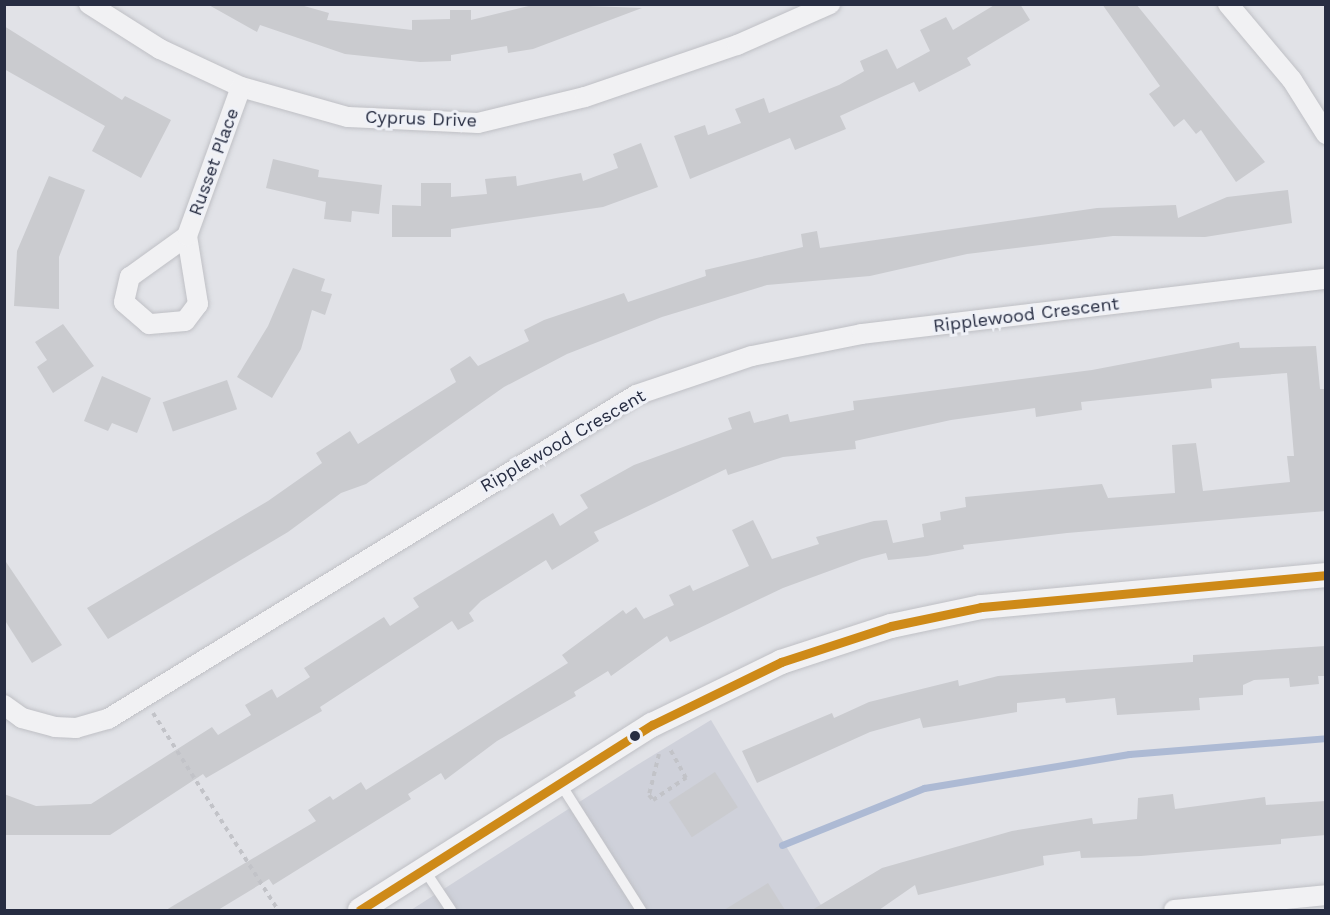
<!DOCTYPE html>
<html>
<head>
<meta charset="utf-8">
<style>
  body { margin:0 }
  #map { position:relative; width:1330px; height:915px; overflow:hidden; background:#e1e2e7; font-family:"Work Sans",sans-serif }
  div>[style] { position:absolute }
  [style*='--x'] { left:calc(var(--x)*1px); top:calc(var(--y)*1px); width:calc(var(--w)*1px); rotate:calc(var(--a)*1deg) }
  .built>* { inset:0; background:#cfd1da }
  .stream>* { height:7px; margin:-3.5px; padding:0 3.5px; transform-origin:3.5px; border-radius:3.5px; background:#adbad4 }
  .building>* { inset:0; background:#cacbcf; transform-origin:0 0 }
  .path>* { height:4px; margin-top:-2px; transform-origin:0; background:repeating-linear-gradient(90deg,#c2c3c8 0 4.5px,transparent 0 9px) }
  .roads { filter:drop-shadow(0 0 2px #bfc0c5) drop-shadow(0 0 2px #bfc0c5) }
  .service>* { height:10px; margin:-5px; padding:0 5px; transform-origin:5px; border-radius:5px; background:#f1f1f3 }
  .minor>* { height:20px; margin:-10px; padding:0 10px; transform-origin:10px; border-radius:10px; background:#f1f1f3 }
  .tertiary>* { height:24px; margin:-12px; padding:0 12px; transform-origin:12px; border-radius:12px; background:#f1f1f3 }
  .bus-1>* { height:9px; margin:-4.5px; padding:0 4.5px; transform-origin:4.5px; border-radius:4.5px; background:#ce8a18 }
  .dots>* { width:16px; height:16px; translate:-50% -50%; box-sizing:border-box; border:3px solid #eff1f7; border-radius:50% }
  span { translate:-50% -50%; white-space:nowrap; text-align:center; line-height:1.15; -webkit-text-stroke:6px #eff1f7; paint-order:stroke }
  .street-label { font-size:18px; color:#272d42 }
  .frame { position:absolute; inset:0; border:6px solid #272d42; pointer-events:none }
</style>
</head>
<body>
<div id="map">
  <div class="built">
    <div style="clip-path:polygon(711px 720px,824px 910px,411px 910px,637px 765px)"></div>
  </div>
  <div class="stream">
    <div style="--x:782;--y:845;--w:153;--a:-21.9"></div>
    <div style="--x:924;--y:788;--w:208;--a:-9.4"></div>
    <div style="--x:1129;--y:754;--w:198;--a:-4.6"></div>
  </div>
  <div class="building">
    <div style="clip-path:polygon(207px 4px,297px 4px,329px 13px,327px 20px,412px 30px,412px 20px,450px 19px,450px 10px,471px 10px,471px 20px,537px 4px,642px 8px,533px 49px,508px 53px,507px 46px,451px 55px,451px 61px,420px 62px,345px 54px,260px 25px,257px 32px)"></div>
    <div style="clip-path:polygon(996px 4px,1020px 4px,1030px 20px,967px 58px,971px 65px,919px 92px,914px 82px,840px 116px,846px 129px,795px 150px,790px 138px,690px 179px,674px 136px,705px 125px,708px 135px,741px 123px,735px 109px,764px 98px,769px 113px,839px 85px,864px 71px,860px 61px,887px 49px,897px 69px,930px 51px,920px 30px,946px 17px,953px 30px)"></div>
    <div style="clip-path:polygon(1102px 4px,1136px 4px,1265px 162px,1236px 182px,1201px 130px,1196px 134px,1184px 119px,1174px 127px,1149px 94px,1160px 86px)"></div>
    <div style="clip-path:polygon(4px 26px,122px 100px,125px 96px,171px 120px,141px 178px,92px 151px,105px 126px,4px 69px)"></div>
    <div style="clip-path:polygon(641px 143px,658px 187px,603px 207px,451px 229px,451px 237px,392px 237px,392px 205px,421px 206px,421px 183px,451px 183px,451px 197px,487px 194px,485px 179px,516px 176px,517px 186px,581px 173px,583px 181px,618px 168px,613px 154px)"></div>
    <div style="clip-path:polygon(273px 159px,319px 170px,318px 177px,382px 185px,379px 214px,352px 211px,351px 222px,324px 219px,326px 202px,266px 188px)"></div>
    <div style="clip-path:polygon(49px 176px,85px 190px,59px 257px,59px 309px,14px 306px,17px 251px)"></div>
    <div style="clip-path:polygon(1288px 190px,1292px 223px,1205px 237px,1113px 236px,967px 254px,870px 276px,767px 285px,662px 317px,567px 354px,504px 387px,366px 484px,341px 493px,288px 532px,108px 639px,87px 608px,268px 501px,322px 463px,316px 453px,350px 431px,358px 444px,456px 382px,450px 369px,470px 356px,478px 366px,529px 341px,524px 330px,544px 320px,624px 293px,628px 302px,706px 276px,705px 270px,803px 247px,801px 234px,817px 231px,820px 248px,1097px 208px,1176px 205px,1178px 218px,1227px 197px)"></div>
    <div style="clip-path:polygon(293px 268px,325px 279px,321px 291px,332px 294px,325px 315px,312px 310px,301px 349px,272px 398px,237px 377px,268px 326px)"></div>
    <div style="clip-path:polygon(63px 324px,94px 366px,53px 393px,37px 367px,47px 360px,35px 342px)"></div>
    <div style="clip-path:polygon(1239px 342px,1240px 348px,1316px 346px,1320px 389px,1326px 389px,1326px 511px,1067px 533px,963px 545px,964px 549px,927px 556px,888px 560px,886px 553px,862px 559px,783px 588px,670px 642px,667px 636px,611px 676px,608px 671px,574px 692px,576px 696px,497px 741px,445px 780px,441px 773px,408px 794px,411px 799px,273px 885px,269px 879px,218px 910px,166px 910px,316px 821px,308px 810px,330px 796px,333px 800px,361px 782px,366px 790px,568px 663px,562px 655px,623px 610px,626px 614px,636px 607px,644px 619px,674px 605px,669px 595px,690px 585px,693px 591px,749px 566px,732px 530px,753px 520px,772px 559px,819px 544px,816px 537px,874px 521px,887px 520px,893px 543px,924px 537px,922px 524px,941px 520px,940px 512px,966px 507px,965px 497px,1102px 484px,1108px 498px,1175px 493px,1172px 445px,1196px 443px,1203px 491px,1290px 482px,1287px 456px,1294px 456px,1287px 373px,1211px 379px,1212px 388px,1081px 402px,1082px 410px,1036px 417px,1035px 408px,951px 420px,855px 441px,856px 449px,783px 457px,728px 475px,726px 469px,594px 532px,599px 541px,552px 570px,546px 560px,481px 601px,469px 613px,474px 621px,458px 630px,452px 621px,320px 707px,322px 711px,206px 778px,203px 774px,110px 835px,4px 835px,4px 794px,36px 806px,91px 804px,212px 727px,218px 735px,251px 715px,245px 705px,272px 689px,277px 698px,310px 677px,304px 668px,384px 617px,390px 626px,419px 607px,413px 598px,553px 513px,560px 526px,588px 508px,580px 495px,634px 465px,732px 429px,728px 418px,750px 411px,754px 423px,788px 414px,790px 422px,854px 410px,853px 401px,1092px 370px)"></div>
    <div style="clip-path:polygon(102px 376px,151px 398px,137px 433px,112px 423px,108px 431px,84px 421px)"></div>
    <div style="left:227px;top:380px;width:31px;height:68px;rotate:71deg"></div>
    <div style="clip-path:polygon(4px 559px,62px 645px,32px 663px,4px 619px)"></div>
    <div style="clip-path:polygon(1326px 646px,1326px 676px,1318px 676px,1319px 684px,1290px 687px,1289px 678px,1254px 680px,1243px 685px,1243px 695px,1199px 698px,1200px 710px,1117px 715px,1115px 698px,1066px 703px,1065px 698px,1017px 703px,1017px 712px,923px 728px,920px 718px,870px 732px,757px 783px,742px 751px,832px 713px,834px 718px,869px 702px,958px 680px,959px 686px,998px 676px,1193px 662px,1193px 655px)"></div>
    <div style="left:715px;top:772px;width:42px;height:55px;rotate:57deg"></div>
    <div style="clip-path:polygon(1173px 794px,1175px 809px,1265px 797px,1266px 805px,1326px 801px,1326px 835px,1281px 839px,1281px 844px,1141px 856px,1081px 858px,1080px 851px,1043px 856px,1044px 865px,918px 895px,915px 885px,879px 910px,812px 910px,882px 868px,1012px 831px,1092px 818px,1093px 824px,1137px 819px,1138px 798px)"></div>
    <div style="clip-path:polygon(768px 883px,785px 910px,724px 910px)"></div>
  </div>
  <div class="path">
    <div style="--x:153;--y:713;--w:233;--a:57.6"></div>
    <div style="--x:659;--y:754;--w:42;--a:103.7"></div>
    <div style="--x:649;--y:795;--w:6;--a:51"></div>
    <div style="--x:653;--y:800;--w:40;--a:-34"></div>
    <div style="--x:686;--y:778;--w:35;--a:-119"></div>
  </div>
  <div class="roads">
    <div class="service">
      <div style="--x:560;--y:783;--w:151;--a:57.5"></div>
      <div style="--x:425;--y:871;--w:47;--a:56.3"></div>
    </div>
    <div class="minor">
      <div style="--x:89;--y:4;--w:84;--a:32.4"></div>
      <div style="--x:160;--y:49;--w:89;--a:25.1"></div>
      <div style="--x:241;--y:87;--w:111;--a:15.7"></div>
      <div style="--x:348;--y:117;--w:130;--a:2.6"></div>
      <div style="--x:478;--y:123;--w:110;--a:-13.7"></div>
      <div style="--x:585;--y:97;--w:161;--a:-18.9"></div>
      <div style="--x:737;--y:45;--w:102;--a:-23.8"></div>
      <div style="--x:1228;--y:4;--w:99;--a:49.9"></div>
      <div style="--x:1292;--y:80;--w:64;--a:57.8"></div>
      <div style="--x:187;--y:236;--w:69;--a:80.8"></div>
      <div style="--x:198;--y:304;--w:21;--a:127"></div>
      <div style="--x:185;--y:321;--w:36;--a:175"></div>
      <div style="--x:149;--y:324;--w:33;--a:-139"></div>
      <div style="--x:124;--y:302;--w:26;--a:-77"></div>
      <div style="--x:130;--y:277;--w:70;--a:-35.7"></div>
      <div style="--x:187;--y:236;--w:158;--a:-70.1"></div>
      <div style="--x:4;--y:705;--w:22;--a:36"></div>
      <div style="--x:22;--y:718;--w:34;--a:15"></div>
      <div style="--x:55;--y:727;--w:21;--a:3"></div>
      <div style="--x:76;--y:728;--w:33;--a:-16"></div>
      <div style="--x:108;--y:719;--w:619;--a:-31.53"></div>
      <div style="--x:636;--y:395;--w:122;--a:-18.6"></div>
      <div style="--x:752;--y:356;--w:112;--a:-11.3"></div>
      <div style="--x:862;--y:334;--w:467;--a:-6.8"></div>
      <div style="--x:1174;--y:910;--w:153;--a:-5.6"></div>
    </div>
    <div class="tertiary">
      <div style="--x:360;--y:910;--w:346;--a:-32.4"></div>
      <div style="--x:652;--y:725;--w:144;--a:-26"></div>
      <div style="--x:781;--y:662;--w:116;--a:-18.1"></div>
      <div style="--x:891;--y:626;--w:92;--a:-11.9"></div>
      <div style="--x:981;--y:607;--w:346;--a:-5.3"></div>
    </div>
  </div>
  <div class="bus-1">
    <div style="--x:360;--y:910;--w:346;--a:-32.4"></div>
    <div style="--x:652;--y:725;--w:144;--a:-26"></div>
    <div style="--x:781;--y:662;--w:116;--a:-18.1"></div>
    <div style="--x:891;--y:626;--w:92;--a:-11.9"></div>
    <div style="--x:981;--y:607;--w:346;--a:-5.3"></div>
  </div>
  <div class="dots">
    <div style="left:635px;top:736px;background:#272d42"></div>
  </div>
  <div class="street-label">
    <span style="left:421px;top:119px;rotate:2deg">Cyprus Drive</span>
    <span style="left:214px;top:162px;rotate:-70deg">Russet Place</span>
    <span style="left:1026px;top:315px;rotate:-7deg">Ripplewood Crescent</span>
    <span style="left:563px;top:441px;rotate:-30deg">Ripplewood Crescent</span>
  </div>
  <div class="frame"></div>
</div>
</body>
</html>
